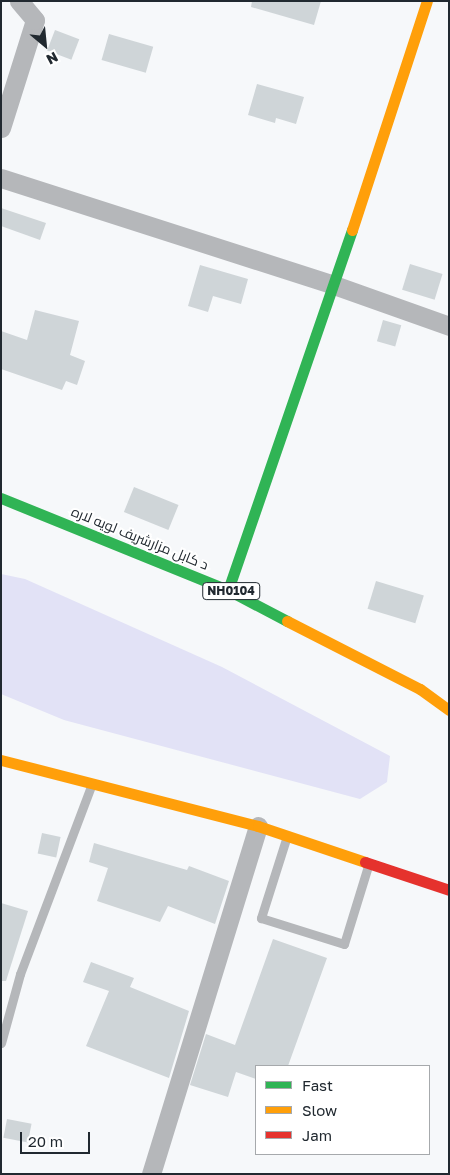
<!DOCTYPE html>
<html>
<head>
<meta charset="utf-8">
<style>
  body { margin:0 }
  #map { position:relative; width:450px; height:1175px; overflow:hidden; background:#f6f8fa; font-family:"Golos Text",Cairo,sans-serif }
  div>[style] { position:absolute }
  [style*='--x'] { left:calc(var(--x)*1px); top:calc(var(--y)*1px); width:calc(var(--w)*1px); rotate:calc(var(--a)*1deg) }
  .green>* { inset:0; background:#e2e2f6 }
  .building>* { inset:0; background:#cfd5d8; transform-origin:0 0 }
  .lane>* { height:9px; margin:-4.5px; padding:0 4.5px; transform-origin:4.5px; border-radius:4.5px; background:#b5b7ba }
  .street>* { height:19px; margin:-9.5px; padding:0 9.5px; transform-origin:9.5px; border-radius:9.5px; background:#b5b7ba }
  .fast>* { height:11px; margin:-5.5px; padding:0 5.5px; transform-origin:5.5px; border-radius:5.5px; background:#30b455 }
  .slow>* { height:11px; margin:-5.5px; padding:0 5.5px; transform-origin:5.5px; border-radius:5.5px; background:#ff9f0a }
  .jam>* { height:11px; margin:-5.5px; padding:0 5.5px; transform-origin:5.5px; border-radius:5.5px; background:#e5322d }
  span { translate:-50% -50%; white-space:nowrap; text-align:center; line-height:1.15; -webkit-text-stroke:4px #fff; paint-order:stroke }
  .shield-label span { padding:1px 4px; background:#fff; border:1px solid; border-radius:4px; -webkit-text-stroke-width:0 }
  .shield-label { font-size:12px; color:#212930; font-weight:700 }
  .street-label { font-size:14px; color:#212930 }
  .frame { position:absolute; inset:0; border:2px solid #212930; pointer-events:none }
  .legend { position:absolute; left:255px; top:1065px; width:175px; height:90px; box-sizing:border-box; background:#fff; border:1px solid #a6a9ac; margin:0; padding:6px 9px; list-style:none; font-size:15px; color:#212930 }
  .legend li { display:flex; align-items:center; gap:10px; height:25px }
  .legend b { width:25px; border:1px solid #a6a9ac }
  .north { position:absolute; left:20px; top:20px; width:50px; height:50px; -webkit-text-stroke:4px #fff; paint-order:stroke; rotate:152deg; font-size:14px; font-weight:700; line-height:20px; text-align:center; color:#212930 }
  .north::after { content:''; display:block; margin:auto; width:18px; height:22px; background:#212930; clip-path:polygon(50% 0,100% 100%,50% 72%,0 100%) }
  .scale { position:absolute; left:20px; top:1132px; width:70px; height:22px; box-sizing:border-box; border:2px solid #212930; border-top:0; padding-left:6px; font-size:15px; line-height:18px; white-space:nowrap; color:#212930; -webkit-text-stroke:4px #fff; paint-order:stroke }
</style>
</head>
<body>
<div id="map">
  <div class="green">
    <div style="clip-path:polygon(1px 574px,25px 579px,222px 667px,390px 756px,387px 782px,360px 799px,64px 720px,1px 694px)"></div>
  </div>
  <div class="building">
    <div style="clip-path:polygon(252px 1px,321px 1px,314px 25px,251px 7px)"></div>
    <div style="left:55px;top:30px;width:26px;height:22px;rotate:21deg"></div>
    <div style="left:109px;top:34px;width:46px;height:27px;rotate:16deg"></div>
    <div style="clip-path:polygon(257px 84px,304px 97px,296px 124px,276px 118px,275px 123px,248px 115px)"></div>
    <div style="clip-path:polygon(1px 208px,46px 223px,40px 240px,1px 226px)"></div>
    <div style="left:410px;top:264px;width:34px;height:27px;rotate:17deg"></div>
    <div style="clip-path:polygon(200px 265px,248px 279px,241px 304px,213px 296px,208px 312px,188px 306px)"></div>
    <div style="clip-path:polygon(35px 310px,79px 321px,70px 355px,85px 361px,77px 385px,66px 381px,62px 390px,1px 369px,1px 331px,27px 340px)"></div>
    <div style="left:383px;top:320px;width:19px;height:22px;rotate:16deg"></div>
    <div style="left:134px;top:487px;width:48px;height:27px;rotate:22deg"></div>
    <div style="left:376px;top:581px;width:50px;height:29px;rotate:17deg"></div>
    <div style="left:42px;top:833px;width:19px;height:21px;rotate:12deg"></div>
    <div style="clip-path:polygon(94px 843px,187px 870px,189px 866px,229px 881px,215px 924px,168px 906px,160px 922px,97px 901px,108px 868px,89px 862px)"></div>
    <div style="clip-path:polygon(1px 903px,28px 911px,6px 981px,1px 981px)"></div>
    <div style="clip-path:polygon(273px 939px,327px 958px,288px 1066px,256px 1066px,256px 1079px,236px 1072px,228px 1097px,190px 1085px,206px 1034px,235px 1045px)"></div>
    <div style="clip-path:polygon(91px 962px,134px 978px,130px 987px,189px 1011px,169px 1078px,86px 1046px,109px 991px,83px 982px)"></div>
    <div style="left:7px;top:1119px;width:25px;height:19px;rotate:11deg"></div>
  </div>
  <div class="lane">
    <div style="--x:286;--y:839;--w:83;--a:107.6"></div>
    <div style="--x:261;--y:918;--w:87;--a:17.4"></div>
    <div style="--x:344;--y:944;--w:82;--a:-72.9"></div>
    <div style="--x:1;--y:1043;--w:72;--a:-74.6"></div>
    <div style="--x:20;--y:974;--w:201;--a:-69.3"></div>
  </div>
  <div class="street">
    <div style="--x:1;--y:128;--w:113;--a:-72.5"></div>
    <div style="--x:35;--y:20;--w:25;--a:-130"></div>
    <div style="--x:1;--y:178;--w:350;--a:17.8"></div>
    <div style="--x:334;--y:285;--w:122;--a:19.6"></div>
    <div style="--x:151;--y:1174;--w:364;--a:-72.9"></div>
  </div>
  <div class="fast">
    <div style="--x:1;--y:498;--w:245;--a:22.1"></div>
    <div style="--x:228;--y:590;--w:67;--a:27.7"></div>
    <div style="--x:228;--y:590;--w:381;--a:-71"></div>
  </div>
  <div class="slow">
    <div style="--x:352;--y:230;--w:241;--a:-71.9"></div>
    <div style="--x:287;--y:621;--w:149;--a:27.1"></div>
    <div style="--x:420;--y:689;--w:36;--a:36"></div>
    <div style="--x:1;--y:760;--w:265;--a:14.4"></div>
    <div style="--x:258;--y:826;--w:113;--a:18.6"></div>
  </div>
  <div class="jam">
    <div style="--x:365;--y:862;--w:89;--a:18.4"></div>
  </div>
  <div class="shield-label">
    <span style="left:231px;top:591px">NH0104</span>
  </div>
  <div class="street-label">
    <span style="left:140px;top:538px;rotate:22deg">د کابل مزارشریف لویه لاره</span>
  </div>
  <div class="frame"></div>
  <ul class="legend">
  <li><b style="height:6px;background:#30b455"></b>Fast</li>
  <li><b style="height:6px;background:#ff9f0a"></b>Slow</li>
  <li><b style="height:6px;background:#e5322d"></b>Jam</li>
  </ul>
  <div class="north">N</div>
  <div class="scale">20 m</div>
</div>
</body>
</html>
